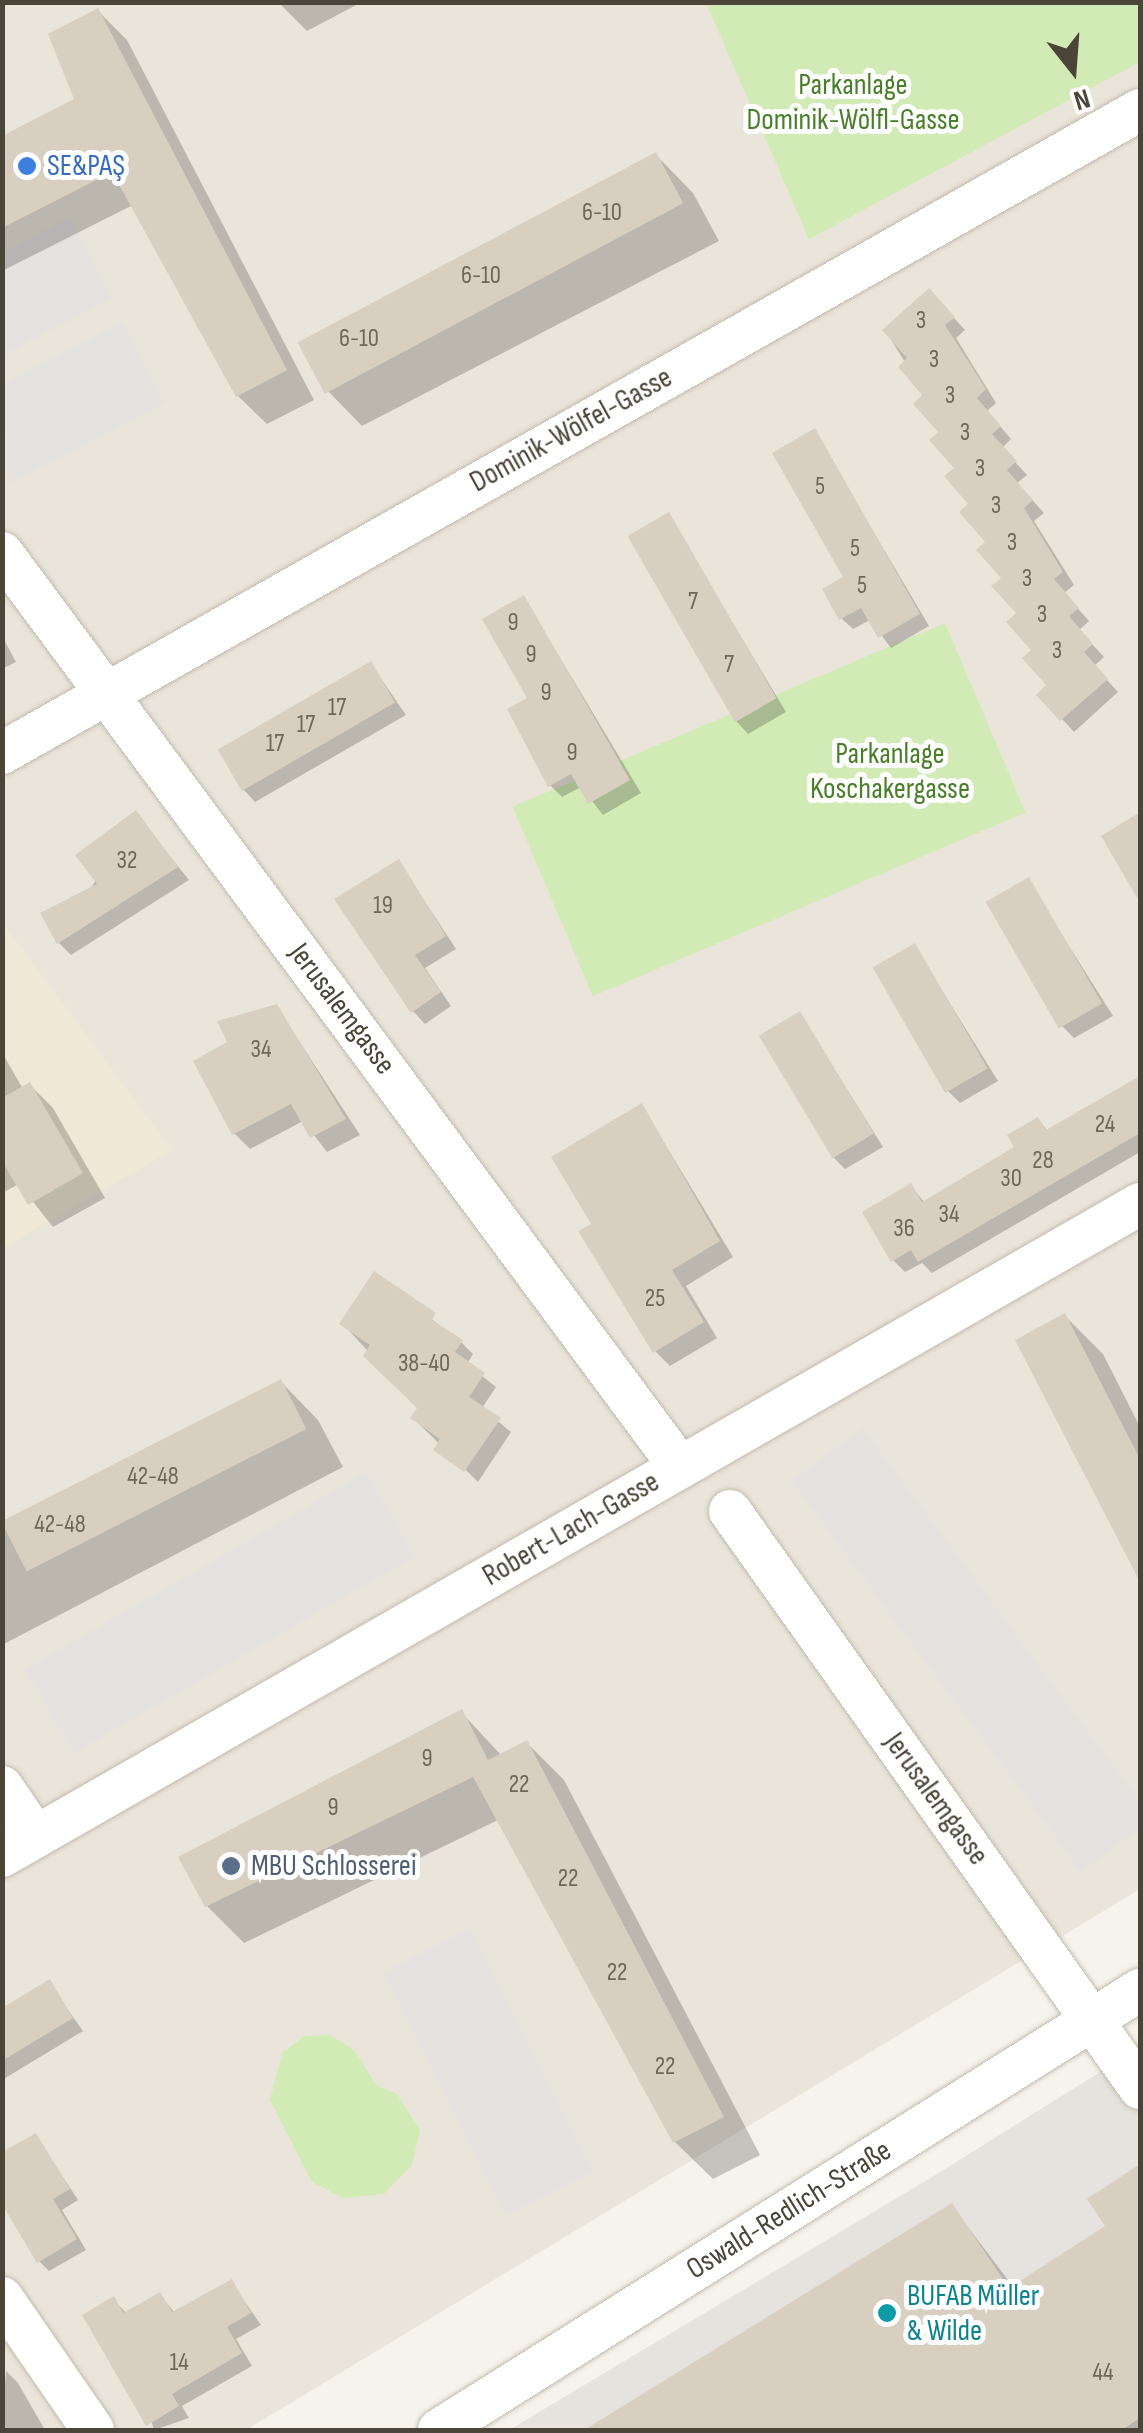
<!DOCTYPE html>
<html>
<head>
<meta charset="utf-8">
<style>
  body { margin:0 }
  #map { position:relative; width:1143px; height:2433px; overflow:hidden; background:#f6f3ec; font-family:"Sofia Sans Condensed",sans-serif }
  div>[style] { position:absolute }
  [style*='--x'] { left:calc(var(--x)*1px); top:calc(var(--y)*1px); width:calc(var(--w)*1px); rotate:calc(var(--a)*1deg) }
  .residential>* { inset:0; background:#eae5da }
  .industrial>* { inset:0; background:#e6e2dd }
  .education>* { inset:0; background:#efe8d6 }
  .green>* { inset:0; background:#d2eab5; transform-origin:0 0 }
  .parking>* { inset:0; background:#e5e3e0; transform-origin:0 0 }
  .shadow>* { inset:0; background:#0003 }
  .building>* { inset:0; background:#d8cfc1; transform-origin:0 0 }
  .roads { filter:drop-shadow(0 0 2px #c2bbae) drop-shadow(0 0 2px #c2bbae) }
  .minor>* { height:42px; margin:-21px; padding:0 21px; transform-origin:21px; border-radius:21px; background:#fff }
  .dots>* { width:28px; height:28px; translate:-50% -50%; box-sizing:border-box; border:5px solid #fff; border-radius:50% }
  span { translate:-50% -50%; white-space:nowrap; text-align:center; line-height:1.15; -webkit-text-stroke:10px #fff; paint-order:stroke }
  .number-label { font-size:25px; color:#6e675b }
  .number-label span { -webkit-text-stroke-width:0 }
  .park-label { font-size:30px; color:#4a7f2a }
  .shop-label { font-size:30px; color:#366cbe }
  .left { translate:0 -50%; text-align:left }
  .street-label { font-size:30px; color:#4b4439 }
  .service-label { font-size:30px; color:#4e5e75 }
  .culture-label { font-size:30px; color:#0d838f }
  .frame { position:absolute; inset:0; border:5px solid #4b4439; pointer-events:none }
  .north { position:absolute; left:1023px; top:20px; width:100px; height:100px; -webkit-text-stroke:8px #fff; paint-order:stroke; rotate:163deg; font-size:28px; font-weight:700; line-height:40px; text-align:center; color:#4b4439 }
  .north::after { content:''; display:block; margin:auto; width:35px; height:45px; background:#4b4439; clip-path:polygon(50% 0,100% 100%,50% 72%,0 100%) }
</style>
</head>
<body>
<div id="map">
  <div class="residential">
    <div style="clip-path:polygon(3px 3px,1140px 3px,1140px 1889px,246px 2430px,3px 2430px)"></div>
  </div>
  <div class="industrial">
    <div style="clip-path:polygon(1140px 2047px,1140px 2430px,509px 2430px,937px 2174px)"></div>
  </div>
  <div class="education">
    <div style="clip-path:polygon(2px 922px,172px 1150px,3px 1248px,2px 1248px)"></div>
  </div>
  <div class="green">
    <div style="clip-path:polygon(706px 3px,1140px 3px,1140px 62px,809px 239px)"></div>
    <div style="left:945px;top:623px;width:206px;height:470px;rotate:67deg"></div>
    <div style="clip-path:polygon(330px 2035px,354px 2050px,377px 2086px,397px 2094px,420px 2130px,412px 2165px,384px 2194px,343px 2198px,312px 2182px,270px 2100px,282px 2053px,305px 2036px)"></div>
  </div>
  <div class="parking">
    <div style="clip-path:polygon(70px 217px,112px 298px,3px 355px,3px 252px)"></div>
    <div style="clip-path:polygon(123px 322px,165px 403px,9px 484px,3px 384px)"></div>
    <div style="clip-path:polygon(863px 1428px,1140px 1801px,1140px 1828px,1081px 1872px,791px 1481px)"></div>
    <div style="left:367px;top:1472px;width:97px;height:395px;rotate:60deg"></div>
    <div style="left:470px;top:1928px;width:273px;height:98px;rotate:63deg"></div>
  </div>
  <div class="shadow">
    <div style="clip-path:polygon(278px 2px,362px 2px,307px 31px)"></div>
    <div style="clip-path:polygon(98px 11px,127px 40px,314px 400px,267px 424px,238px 396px,133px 205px,2px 271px,2px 139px,77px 100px)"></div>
    <div style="clip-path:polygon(656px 155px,693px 193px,719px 241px,362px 426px,325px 388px)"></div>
    <div style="clip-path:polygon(941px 304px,965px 330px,956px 338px,996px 403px,987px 411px,1011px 439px,1002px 448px,1027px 475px,1017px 483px,1044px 513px,1034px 521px,1074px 585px,1064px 593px,1089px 621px,1079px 630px,1104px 657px,1094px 666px,1118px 692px,1074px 732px,1040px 695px,1049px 686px,1020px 613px,926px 396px,885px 330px)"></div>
    <div style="clip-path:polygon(814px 431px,929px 626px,891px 648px,870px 620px,853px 629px,841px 618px,846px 578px)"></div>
    <div style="clip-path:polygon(668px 515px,786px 712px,748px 734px,736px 721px)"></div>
    <div style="clip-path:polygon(524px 598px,641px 793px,603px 815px,581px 787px,562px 797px,550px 785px,530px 699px)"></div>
    <div style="clip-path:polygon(2px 636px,16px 662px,2px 669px)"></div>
    <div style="clip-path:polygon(371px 664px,406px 715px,255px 802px,243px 789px)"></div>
    <div style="clip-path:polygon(135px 813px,189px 880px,71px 955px,59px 943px)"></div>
    <div style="clip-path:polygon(399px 862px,456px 949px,425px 968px,451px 1006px,425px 1024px,413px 1011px)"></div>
    <div style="clip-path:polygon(1028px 881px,1113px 1016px,1074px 1038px,1062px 1026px)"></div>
    <div style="clip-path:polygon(915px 947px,998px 1081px,960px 1103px,948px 1091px)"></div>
    <div style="clip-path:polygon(277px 1007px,360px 1135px,327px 1152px,303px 1121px,250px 1149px,234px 1133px,231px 1043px)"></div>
    <div style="clip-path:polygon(800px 1014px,883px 1147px,845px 1169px,833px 1157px)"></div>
    <div style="clip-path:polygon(4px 1056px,23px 1089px,30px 1085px,53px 1108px,105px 1198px,53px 1227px,19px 1184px,2px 1193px)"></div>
    <div style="clip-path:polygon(1140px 1078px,1140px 1152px,932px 1273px,922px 1263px,905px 1272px,893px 1260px,911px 1186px,925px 1203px,1018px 1148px,1038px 1120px,1049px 1132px)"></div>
    <div style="clip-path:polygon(642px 1106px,733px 1257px,686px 1286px,717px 1338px,670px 1366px,655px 1351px)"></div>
    <div style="clip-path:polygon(375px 1275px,461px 1342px,473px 1354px,467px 1364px,496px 1387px,482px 1408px,511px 1432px,478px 1482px,413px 1418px,420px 1408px,342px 1323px)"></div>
    <div style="clip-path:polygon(1065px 1316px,1103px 1354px,1140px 1427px,1140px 1577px,1018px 1341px)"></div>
    <div style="clip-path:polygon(281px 1382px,318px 1420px,343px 1467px,2px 1645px,2px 1526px)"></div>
    <div style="clip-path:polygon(461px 1712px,502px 1756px,527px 1743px,564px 1780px,760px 2155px,713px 2179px,675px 2142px,498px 1820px,244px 1943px,207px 1906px)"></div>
    <div style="clip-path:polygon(49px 1983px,83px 2031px,2px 2080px,2px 2011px)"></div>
    <div style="clip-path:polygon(36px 2136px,78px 2200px,62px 2210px,86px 2250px,49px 2271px,39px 2261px)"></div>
    <div style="clip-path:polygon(1130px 2173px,1140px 2183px,1140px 2430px,589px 2430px,952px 2206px,1014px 2288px,1108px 2227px)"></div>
    <div style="clip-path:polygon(231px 2282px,261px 2325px,236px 2339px,252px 2366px,182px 2406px,189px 2418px,154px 2430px,113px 2299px,127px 2314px,160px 2295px,175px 2313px)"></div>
    <div style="clip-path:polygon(6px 2371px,18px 2383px,45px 2430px,2px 2430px)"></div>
  </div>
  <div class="building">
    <div style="clip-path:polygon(98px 8px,287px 370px,236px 397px,112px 172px,2px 228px,2px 136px,74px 99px,48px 34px)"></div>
    <div style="left:656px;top:152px;width:58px;height:406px;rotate:62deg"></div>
    <div style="clip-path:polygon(929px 288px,955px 317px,945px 325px,986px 389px,977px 398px,1001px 426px,992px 434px,1017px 461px,1007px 470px,1033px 500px,1024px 508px,1063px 572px,1054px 579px,1079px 608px,1069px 616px,1093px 644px,1084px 652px,1108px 679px,1060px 721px,1036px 695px,1046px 685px,1022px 658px,1031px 650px,1006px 622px,1016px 613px,991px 586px,1001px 578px,976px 550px,985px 542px,959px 512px,968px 504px,944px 476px,954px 468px,929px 440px,938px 432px,913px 404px,922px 395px,898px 367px,907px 358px,882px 330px)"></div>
    <div style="clip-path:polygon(815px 428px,920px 614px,878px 638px,861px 608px,839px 620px,822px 589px,843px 577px,772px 453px)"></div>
    <div style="left:669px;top:512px;width:215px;height:48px;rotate:60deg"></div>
    <div style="clip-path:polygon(524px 595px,630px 780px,588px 804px,571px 774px,548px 787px,507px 709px,527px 698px,482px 619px)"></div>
    <div style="left:371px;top:661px;width:48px;height:177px;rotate:60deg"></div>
    <div style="clip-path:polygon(136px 810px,178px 867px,57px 944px,40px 913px,97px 884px,75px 855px)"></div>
    <div style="clip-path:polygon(1140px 812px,1140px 903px,1101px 836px)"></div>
    <div style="clip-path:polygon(399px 859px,446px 936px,415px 955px,441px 992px,411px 1013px,334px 899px)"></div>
    <div style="left:1029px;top:877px;width:146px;height:50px;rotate:60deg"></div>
    <div style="left:915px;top:943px;width:145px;height:49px;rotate:60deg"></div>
    <div style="clip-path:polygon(277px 1004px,346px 1119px,310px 1138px,291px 1104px,232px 1135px,193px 1061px,227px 1042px,217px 1021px)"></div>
    <div style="left:800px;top:1011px;width:143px;height:48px;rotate:59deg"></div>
    <div style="clip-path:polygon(1140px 1076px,1140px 1133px,918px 1262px,911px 1250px,891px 1262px,862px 1212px,911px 1183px,922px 1202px,1014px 1147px,1007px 1135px,1038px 1117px,1046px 1130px)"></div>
    <div style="clip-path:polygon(30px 1082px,83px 1173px,28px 1205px,2px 1161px,2px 1098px)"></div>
    <div style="clip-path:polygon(642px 1103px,720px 1241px,672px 1270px,704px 1322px,653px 1353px,578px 1231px,591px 1224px,551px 1157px)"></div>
    <div style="clip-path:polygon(374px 1271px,436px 1313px,432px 1320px,463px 1340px,455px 1352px,485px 1373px,469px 1397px,501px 1418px,464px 1472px,433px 1450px,440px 1439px,410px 1418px,417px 1408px,363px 1356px,370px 1345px,339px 1324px)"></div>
    <div style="clip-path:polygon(1065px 1313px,1140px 1459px,1140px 1582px,1015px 1340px)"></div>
    <div style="left:281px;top:1379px;width:56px;height:314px;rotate:63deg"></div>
    <div style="clip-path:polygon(462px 1709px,488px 1760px,527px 1740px,724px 2117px,673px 2143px,473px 1777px,205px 1907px,178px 1857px)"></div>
    <div style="clip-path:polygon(50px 1979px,73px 2018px,2px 2061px,2px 2008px)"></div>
    <div style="clip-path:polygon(36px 2133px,70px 2189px,53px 2199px,77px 2239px,37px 2263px,2px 2204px,2px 2152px)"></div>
    <div style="clip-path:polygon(1140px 2164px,1140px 2418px,1122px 2430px,584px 2430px,952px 2203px,1009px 2288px,1105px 2226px,1087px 2199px)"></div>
    <div style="clip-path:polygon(232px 2279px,251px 2313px,227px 2327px,242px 2353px,172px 2394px,179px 2406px,146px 2426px,82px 2315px,114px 2296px,123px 2313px,160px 2292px,172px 2312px)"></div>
  </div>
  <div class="roads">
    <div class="minor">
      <div style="--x:2;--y:553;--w:1138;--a:53.43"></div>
      <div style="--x:2;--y:753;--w:1307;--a:-29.47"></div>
      <div style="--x:730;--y:1511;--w:708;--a:54.6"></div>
      <div style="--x:2;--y:1787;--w:60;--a:55.8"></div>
      <div style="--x:2;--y:1856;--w:1312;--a:-29.81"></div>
      <div style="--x:2;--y:2298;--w:160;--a:55.4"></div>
      <div style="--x:439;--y:2430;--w:828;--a:-32.12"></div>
    </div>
  </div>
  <div class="dots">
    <div style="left:27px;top:166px;background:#3f7fe0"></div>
    <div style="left:231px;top:1866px;background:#5c6f8a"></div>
    <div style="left:887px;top:2313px;background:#0f9aa8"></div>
  </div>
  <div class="number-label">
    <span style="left:602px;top:213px">6-10</span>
    <span style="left:481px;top:276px">6-10</span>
    <span style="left:921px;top:321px">3</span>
    <span style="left:359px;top:339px">6-10</span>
    <span style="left:934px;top:360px">3</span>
    <span style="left:950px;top:396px">3</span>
    <span style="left:965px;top:433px">3</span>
    <span style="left:980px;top:469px">3</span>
    <span style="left:820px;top:487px">5</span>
    <span style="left:996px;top:506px">3</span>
    <span style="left:1012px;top:543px">3</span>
    <span style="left:855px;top:549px">5</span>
    <span style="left:1027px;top:579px">3</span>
    <span style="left:862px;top:586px">5</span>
    <span style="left:693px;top:602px">7</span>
    <span style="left:1042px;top:615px">3</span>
    <span style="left:513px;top:623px">9</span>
    <span style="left:1057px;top:651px">3</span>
    <span style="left:531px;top:655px">9</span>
    <span style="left:729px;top:665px">7</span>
    <span style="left:546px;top:693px">9</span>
    <span style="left:337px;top:708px">17</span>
    <span style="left:306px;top:725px">17</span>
    <span style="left:275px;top:744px">17</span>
    <span style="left:572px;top:753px">9</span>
    <span style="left:127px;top:861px">32</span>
    <span style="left:383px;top:906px">19</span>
    <span style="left:261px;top:1050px">34</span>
    <span style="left:1105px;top:1125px">24</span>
    <span style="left:1043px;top:1161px">28</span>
    <span style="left:1011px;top:1179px">30</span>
    <span style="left:949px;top:1215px">34</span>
    <span style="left:904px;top:1229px">36</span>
    <span style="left:655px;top:1299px">25</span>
    <span style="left:424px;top:1364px">38-40</span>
    <span style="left:153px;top:1477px">42-48</span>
    <span style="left:60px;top:1525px">42-48</span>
    <span style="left:427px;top:1759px">9</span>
    <span style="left:519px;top:1785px">22</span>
    <span style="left:333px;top:1808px">9</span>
    <span style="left:568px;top:1879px">22</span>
    <span style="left:617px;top:1973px">22</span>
    <span style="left:665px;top:2067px">22</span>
    <span style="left:179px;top:2363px">14</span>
    <span style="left:1103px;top:2373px">44</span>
  </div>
  <div class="park-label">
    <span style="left:853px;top:102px">Parkanlage<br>Dominik-Wölfl-Gasse</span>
    <span style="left:890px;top:771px">Parkanlage<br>Koschakergasse</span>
  </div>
  <div class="shop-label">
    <span class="left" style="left:47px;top:166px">SE&amp;PAŞ</span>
  </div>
  <div class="street-label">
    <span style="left:571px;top:430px;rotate:-29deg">Dominik-Wölfel-Gasse</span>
    <span style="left:342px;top:1009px;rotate:53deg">Jerusalemgasse</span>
    <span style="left:571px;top:1529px;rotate:-30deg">Robert-Lach-Gasse</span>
    <span style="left:936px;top:1799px;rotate:54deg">Jerusalemgasse</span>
    <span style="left:789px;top:2210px;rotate:-32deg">Oswald-Redlich-Straße</span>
  </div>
  <div class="service-label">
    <span class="left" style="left:251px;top:1866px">MBU Schlosserei</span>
  </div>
  <div class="culture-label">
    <span class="left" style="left:907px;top:2313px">BUFAB Müller<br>&amp; Wilde</span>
  </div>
  <div class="frame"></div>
  <div class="north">N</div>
</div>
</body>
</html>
